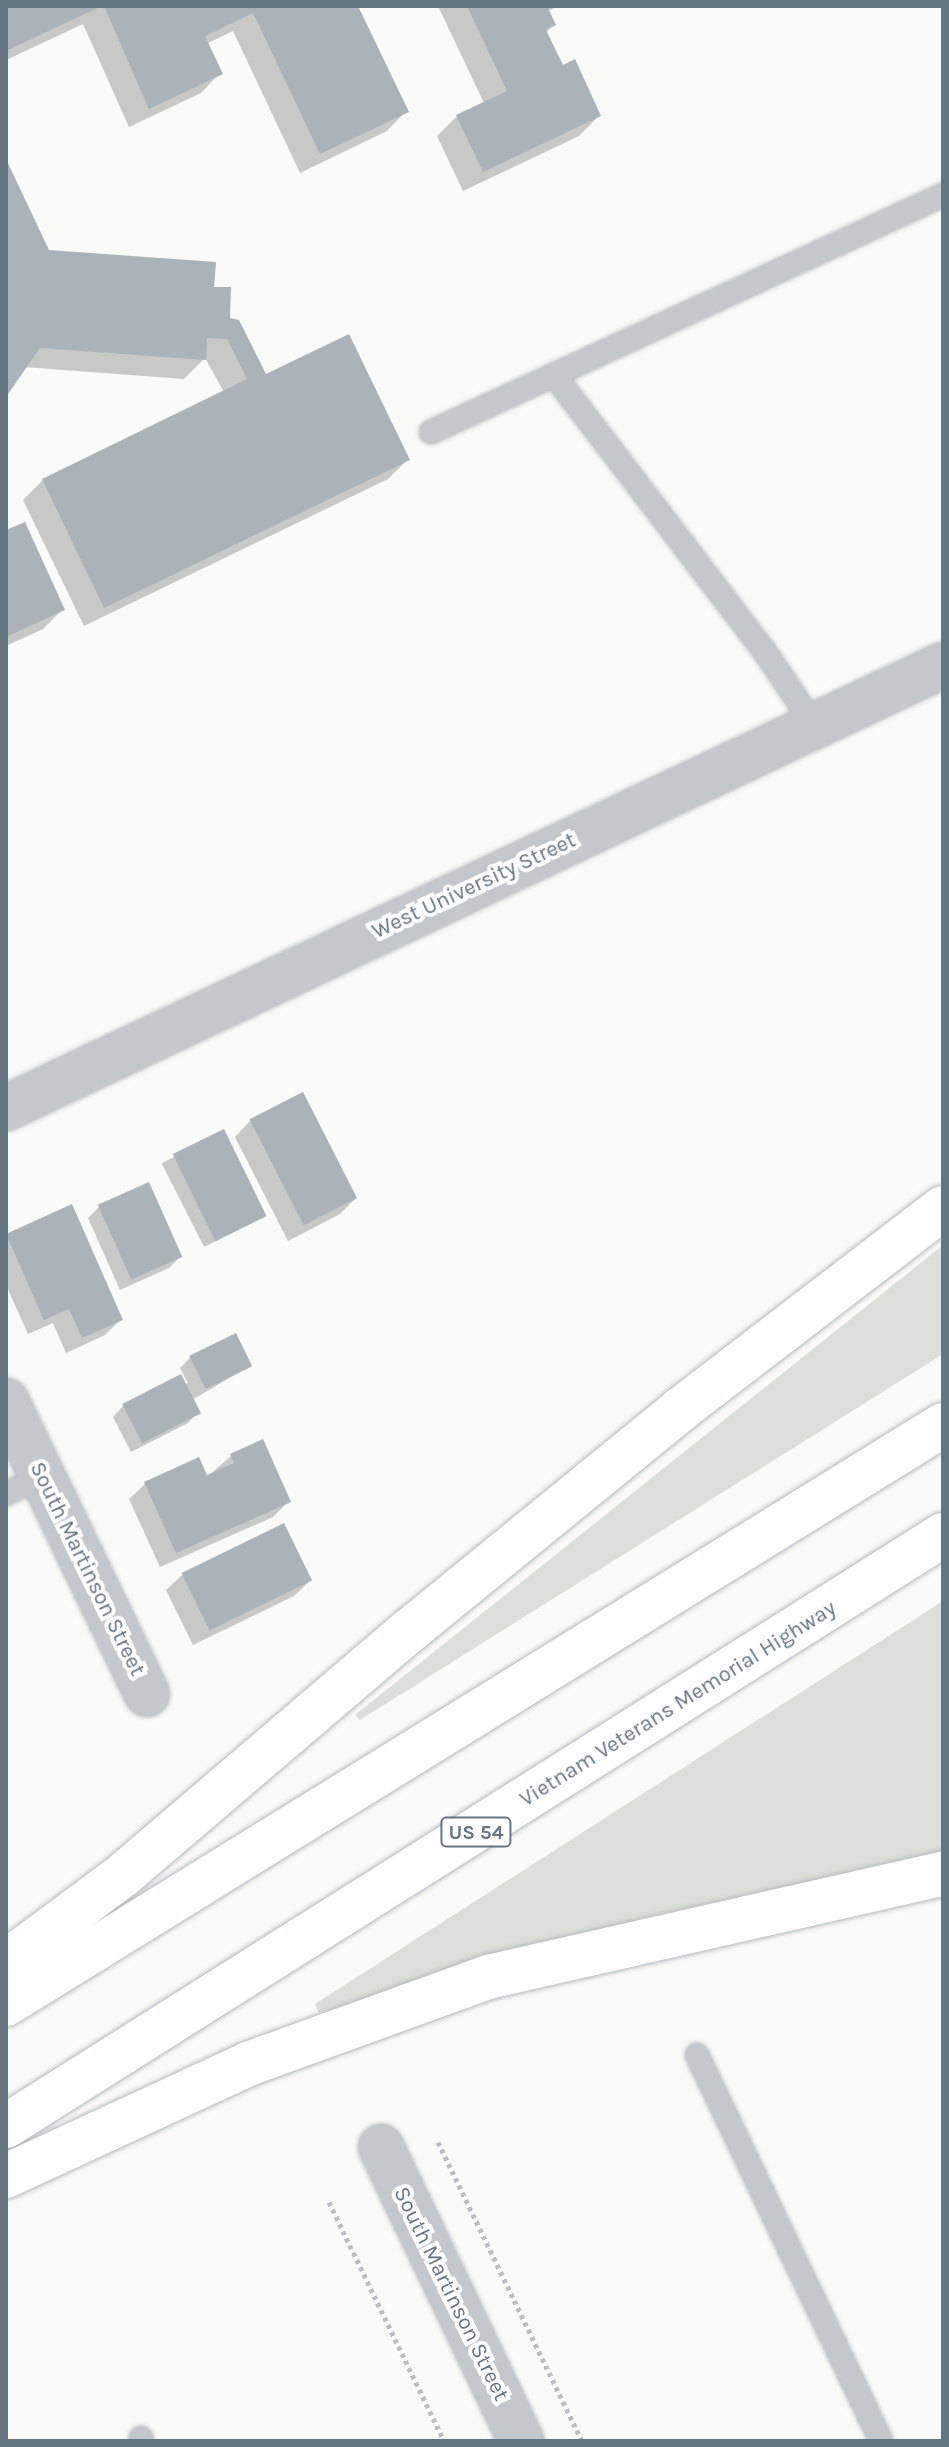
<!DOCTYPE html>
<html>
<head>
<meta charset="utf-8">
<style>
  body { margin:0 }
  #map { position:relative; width:949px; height:2447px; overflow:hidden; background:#fafaf8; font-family:Karla,sans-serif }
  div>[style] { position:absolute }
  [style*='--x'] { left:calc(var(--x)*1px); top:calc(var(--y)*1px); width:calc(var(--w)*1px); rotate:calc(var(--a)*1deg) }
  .green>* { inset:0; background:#dadfd7 }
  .shadow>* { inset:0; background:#0003; transform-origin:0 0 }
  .building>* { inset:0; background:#aab3b9; transform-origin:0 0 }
  .path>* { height:5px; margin-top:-2.5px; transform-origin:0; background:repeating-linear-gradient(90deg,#bbbfc2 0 4px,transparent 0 8px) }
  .roads { filter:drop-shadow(0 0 2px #b4b9bd) drop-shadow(0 0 2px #b4b9bd) }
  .lane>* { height:22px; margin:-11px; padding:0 11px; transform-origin:11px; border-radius:11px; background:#c3c8cc }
  .street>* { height:44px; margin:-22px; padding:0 22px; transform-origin:22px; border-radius:22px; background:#c3c8cc }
  .highway>* { height:44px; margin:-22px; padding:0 22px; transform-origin:22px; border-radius:22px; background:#fff }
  span { translate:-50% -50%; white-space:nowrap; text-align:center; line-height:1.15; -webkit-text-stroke:8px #fff; paint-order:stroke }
  .shield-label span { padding:2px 6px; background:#fff; border:2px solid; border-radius:6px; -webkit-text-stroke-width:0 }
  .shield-label { font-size:20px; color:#657683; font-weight:700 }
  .street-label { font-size:22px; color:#657683 }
  .frame { position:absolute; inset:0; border:8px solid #657683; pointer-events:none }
</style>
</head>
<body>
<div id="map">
  <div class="green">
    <div style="clip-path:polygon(943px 1245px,943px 1354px,360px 1720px,355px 1715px)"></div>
    <div style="clip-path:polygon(943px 1601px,943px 1852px,647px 1917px,319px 2013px,315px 2004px)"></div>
  </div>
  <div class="shadow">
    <div style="clip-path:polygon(6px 6px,356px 6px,406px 111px,387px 131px,300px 173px,233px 31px,206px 44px,220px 73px,201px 93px,129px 127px,83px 24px,6px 60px)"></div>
    <div style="clip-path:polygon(438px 6px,558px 6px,548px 11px,554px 24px,546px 33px,562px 67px,599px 116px,579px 136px,463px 191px,437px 136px,457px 116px,484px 103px)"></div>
    <div style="clip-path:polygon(6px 164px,48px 252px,212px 288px,265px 377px,408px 459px,388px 479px,84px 626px,23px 500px,43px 480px,224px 392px,205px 358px,184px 379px,24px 367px,6px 394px)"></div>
    <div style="clip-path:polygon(6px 532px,63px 609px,43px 629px,6px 646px)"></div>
    <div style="clip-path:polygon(250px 1121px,356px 1198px,340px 1214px,288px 1241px,235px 1137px)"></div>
    <div style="left:223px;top:1132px;width:94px;height:69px;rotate:63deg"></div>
    <div style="clip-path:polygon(99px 1207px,180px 1257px,169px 1268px,120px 1290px,88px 1218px)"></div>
    <div style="clip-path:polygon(6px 1236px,7px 1235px,121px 1319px,105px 1335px,66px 1353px,53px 1323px,28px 1334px,6px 1285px)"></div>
    <div style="clip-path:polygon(191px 1357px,250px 1366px,192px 1400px,198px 1412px,188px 1423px,131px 1452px,113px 1417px,123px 1406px,188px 1383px,180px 1368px)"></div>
    <div style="clip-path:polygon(231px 1456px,289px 1501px,273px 1517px,160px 1567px,129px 1499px,145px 1484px,206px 1478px)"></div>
    <div style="clip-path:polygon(182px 1575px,310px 1581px,294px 1596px,193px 1645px,166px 1590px)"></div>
  </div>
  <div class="building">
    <div style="clip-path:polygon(6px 6px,102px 6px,6px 51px)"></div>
    <div style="clip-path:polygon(104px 6px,358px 6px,409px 112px,320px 154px,253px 13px,205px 36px,223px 74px,149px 109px)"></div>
    <div style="clip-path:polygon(467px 6px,547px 6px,556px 25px,546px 30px,563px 65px,575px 59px,601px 116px,483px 172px,456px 115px,507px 91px)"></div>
    <div style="clip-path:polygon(6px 159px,49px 250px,216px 262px,214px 287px,231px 287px,230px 318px,239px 320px,266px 374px,349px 334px,410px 460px,104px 608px,42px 479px,247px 379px,227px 339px,207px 338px,206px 360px,40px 348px,6px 397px)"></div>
    <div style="clip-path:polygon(25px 522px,65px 610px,6px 637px,6px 530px)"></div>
    <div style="left:303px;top:1092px;width:119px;height:60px;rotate:63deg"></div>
    <div style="left:224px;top:1129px;width:97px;height:57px;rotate:64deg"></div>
    <div style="left:149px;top:1182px;width:82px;height:56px;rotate:66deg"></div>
    <div style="clip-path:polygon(72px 1204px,123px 1320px,82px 1338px,69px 1309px,44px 1320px,6px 1234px)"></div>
    <div style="left:236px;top:1333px;width:37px;height:52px;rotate:64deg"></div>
    <div style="left:181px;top:1374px;width:44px;height:66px;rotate:63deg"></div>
    <div style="clip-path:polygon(263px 1439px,291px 1502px,176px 1553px,144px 1482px,199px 1457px,207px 1475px,234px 1463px,230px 1454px)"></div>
    <div style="left:284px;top:1523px;width:64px;height:114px;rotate:64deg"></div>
  </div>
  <div class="path">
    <div style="--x:438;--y:2142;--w:332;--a:64.3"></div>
    <div style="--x:329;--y:2202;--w:265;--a:64.3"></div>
  </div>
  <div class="roads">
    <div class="lane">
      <div style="--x:554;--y:375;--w:348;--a:52.7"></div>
      <div style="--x:765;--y:652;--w:88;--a:56.1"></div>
      <div style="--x:431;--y:432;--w:564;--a:-24.84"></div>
      <div style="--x:6;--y:1494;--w:40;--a:-26.6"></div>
      <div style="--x:697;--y:2055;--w:428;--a:64.5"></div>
      <div style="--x:141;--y:2438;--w:3;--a:72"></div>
    </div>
    <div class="street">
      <div style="--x:6;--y:1108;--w:1036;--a:-25.3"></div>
      <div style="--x:6;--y:1401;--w:325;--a:64.3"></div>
      <div style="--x:381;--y:2147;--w:326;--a:64.5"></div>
    </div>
    <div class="highway">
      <div style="--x:6;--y:1962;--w:146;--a:-36.6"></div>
      <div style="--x:123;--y:1875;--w:376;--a:-40.5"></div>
      <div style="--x:409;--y:1631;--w:351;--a:-39.2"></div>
      <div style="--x:681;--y:1409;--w:330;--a:-37.5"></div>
      <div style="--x:6;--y:2004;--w:1101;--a:-31.71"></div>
      <div style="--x:6;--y:2126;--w:1108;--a:-32.24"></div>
      <div style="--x:6;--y:2176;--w:267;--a:-24.8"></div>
      <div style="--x:248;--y:2064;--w:255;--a:-19.9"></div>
      <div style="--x:488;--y:1977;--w:467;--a:-12.8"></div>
    </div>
  </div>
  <div class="shield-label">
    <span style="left:476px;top:1832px">US 54</span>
  </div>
  <div class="street-label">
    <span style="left:474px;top:886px;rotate:-25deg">West University Street</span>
    <span style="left:87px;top:1569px;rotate:64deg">South Martinson Street</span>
    <span style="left:678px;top:1704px;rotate:-32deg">Vietnam Veterans Memorial Highway</span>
    <span style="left:451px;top:2294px;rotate:64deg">South Martinson Street</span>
  </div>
  <div class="frame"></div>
</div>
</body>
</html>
